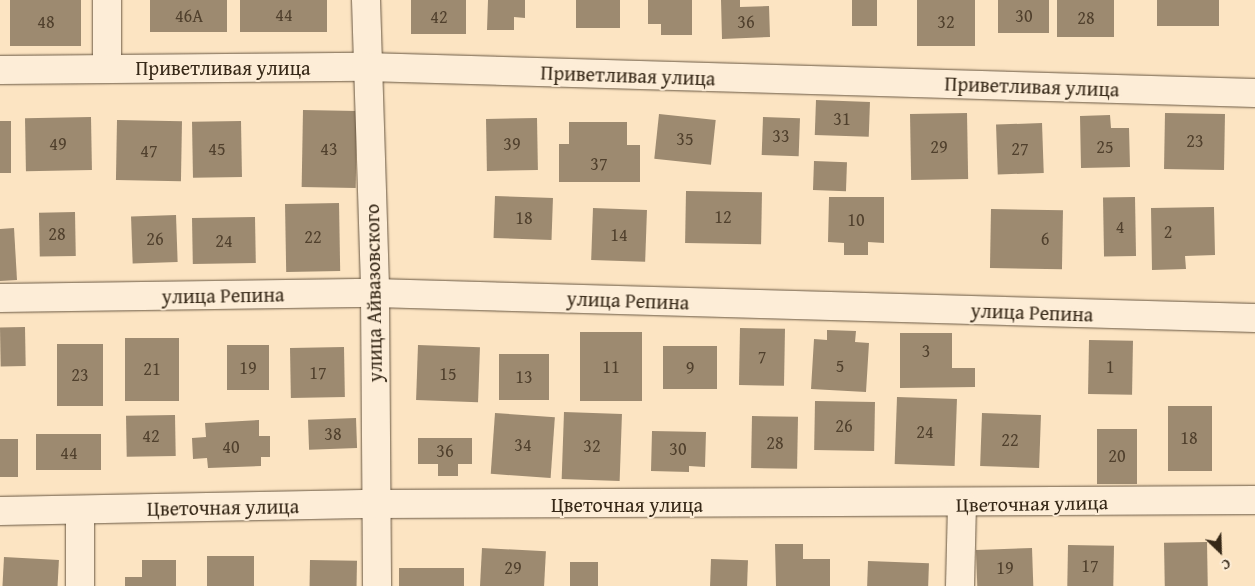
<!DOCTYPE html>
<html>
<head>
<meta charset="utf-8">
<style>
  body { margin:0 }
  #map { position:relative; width:1255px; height:586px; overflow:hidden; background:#fce4c2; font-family:"Gentium Book Plus",serif }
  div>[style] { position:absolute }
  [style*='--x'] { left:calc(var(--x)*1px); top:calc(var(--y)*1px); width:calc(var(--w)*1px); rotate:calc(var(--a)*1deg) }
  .building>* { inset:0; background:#9d8a70; transform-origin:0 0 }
  .roads { filter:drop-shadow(0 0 1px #685742) drop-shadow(0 0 1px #685742) }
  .minor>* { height:28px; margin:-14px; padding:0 14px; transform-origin:14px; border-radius:14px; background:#fdedd7 }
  span { translate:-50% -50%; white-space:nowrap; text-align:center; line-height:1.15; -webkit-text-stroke:4px #fdedd7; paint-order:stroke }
  .number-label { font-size:18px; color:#50402d }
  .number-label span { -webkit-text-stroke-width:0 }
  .street-label { font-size:20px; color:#362817 }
  .north { position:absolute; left:1195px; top:526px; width:50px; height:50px; -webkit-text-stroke:4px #fdedd7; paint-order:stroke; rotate:156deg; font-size:14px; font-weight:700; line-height:20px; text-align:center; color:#362817 }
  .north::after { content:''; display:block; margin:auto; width:18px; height:22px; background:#362817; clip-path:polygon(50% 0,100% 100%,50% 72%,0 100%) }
</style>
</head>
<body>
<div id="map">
  <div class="building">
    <div style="left:10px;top:0;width:71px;height:46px"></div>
    <div style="left:150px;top:0;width:77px;height:32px"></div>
    <div style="left:240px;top:0;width:87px;height:32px"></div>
    <div style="left:411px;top:0;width:55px;height:34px"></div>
    <div style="clip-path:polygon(488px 0,525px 0,525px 18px,514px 17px,514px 30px,487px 30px)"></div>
    <div style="left:576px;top:0;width:44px;height:28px"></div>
    <div style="clip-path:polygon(648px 0,692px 0,692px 35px,661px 35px,661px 24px,648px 24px)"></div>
    <div style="clip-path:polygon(721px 0,740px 0,740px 7px,769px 6px,770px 37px,722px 39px)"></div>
    <div style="left:852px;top:0;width:25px;height:26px"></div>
    <div style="left:917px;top:0;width:58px;height:46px"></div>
    <div style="left:998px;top:0;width:51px;height:33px"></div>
    <div style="left:1057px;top:0;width:57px;height:37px"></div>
    <div style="left:1157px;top:0;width:62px;height:26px"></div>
    <div style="left:816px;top:100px;width:54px;height:35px;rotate:2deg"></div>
    <div style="left:303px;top:110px;width:54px;height:77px;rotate:1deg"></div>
    <div style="left:967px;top:113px;width:66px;height:57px;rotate:89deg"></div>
    <div style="left:1165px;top:113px;width:60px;height:56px;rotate:1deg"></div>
    <div style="left:659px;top:114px;width:57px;height:45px;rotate:6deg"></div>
    <div style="clip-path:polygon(1110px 115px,1111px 128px,1129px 128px,1130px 167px,1081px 168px,1080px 116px)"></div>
    <div style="left:91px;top:117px;width:53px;height:66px;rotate:89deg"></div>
    <div style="left:763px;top:117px;width:37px;height:38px;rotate:2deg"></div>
    <div style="left:537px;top:118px;width:52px;height:51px;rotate:89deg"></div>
    <div style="left:117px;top:120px;width:65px;height:60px;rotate:1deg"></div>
    <div style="left:0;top:121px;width:11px;height:52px"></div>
    <div style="left:241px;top:121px;width:56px;height:49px;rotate:89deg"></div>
    <div style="clip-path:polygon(569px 122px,627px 122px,627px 145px,640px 145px,640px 182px,559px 182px,559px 144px,569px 144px)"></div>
    <div style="left:1042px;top:123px;width:50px;height:46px;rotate:88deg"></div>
    <div style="left:814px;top:161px;width:33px;height:29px;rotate:2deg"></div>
    <div style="left:686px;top:191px;width:76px;height:52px;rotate:1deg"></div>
    <div style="left:495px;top:196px;width:58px;height:42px;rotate:2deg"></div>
    <div style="clip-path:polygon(829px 197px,884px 197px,884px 243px,868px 242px,868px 255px,844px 255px,844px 243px,828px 242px)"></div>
    <div style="left:1135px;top:197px;width:59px;height:32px;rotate:89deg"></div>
    <div style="left:339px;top:203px;width:68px;height:54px;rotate:89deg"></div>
    <div style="clip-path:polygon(1214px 207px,1215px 255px,1185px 256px,1186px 269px,1152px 270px,1151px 208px)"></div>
    <div style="left:593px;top:208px;width:54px;height:52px;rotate:2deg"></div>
    <div style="left:991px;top:209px;width:72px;height:59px;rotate:1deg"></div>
    <div style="left:75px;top:212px;width:44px;height:36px;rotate:89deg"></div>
    <div style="left:176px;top:215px;width:47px;height:45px;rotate:88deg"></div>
    <div style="left:255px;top:217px;width:46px;height:63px;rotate:89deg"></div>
    <div style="clip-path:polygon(14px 228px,17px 280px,0 281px,0 229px)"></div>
    <div style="left:25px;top:327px;width:39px;height:25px;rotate:89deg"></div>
    <div style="left:740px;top:328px;width:45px;height:57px;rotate:1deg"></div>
    <div style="clip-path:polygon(827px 330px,856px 331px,855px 342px,869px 343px,866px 392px,811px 389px,814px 339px,827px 340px)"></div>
    <div style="left:580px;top:332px;width:62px;height:69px"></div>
    <div style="clip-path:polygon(900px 333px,952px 333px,952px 368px,975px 368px,975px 387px,900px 388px)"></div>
    <div style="left:125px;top:338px;width:54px;height:63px"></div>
    <div style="left:1089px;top:340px;width:44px;height:54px;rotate:1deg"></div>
    <div style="left:57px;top:344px;width:46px;height:62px"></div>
    <div style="left:227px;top:345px;width:42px;height:45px"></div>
    <div style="left:418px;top:345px;width:62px;height:55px;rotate:2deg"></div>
    <div style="left:663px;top:346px;width:54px;height:43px"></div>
    <div style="left:344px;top:347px;width:50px;height:54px;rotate:89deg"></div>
    <div style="left:499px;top:354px;width:50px;height:46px"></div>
    <div style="left:897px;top:397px;width:60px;height:67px;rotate:2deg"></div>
    <div style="left:815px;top:401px;width:60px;height:49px;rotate:1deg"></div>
    <div style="left:1168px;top:406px;width:44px;height:65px"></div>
    <div style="left:564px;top:412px;width:58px;height:67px;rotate:2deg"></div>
    <div style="left:495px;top:413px;width:60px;height:61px;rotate:4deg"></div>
    <div style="left:982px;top:413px;width:59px;height:53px;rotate:2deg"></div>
    <div style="left:175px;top:415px;width:41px;height:49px;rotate:89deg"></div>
    <div style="left:752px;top:416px;width:46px;height:52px;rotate:1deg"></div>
    <div style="left:356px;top:418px;width:30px;height:48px;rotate:88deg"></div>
    <div style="clip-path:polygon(259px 420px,259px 436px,270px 436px,270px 457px,261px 457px,261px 466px,208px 468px,207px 458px,193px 459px,192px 438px,206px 437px,205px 423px)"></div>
    <div style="left:1097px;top:429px;width:40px;height:55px"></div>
    <div style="clip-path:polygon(652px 431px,706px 432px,705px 467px,689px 466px,689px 472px,651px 471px)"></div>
    <div style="left:101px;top:434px;width:36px;height:65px;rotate:90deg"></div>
    <div style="clip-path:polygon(418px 438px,472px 438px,472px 464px,458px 464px,458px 476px,438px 476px,438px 464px,418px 464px)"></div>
    <div style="left:0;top:439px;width:18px;height:38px"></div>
    <div style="left:1207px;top:542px;width:44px;height:43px;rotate:89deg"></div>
    <div style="clip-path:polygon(775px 544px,803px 544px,803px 559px,830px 559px,830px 586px,776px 586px)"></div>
    <div style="left:1068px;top:545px;width:46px;height:41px;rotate:1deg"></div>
    <div style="left:482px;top:548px;width:64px;height:38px;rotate:3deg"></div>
    <div style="left:1032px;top:548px;width:38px;height:56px;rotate:88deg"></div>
    <div style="left:207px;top:556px;width:47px;height:30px"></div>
    <div style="left:4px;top:557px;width:55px;height:29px;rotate:3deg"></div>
    <div style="left:711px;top:559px;width:37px;height:27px;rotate:2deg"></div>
    <div style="clip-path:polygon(142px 560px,176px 560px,176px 586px,125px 586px,125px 577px,142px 577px)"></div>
    <div style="left:310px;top:560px;width:47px;height:26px;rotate:1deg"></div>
    <div style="left:868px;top:561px;width:61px;height:25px;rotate:2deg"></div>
    <div style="left:570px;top:562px;width:28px;height:24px"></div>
    <div style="left:399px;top:568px;width:65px;height:18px"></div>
  </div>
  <div class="roads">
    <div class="minor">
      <div style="--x:107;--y:0;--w:67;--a:90"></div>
      <div style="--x:366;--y:0;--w:293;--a:88.2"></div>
      <div style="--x:375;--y:293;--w:293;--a:89.6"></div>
      <div style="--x:0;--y:70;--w:366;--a:-0.5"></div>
      <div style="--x:366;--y:67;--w:889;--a:1.68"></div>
      <div style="--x:0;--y:298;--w:375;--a:-0.8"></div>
      <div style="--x:375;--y:293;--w:880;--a:1.63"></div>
      <div style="--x:80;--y:510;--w:76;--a:90"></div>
      <div style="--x:0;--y:511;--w:376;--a:-1.1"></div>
      <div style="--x:376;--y:504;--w:879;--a:-0.26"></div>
      <div style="--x:960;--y:586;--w:82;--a:-88.6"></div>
    </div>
  </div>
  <div class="number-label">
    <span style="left:284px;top:15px">44</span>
    <span style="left:189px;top:16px">46А</span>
    <span style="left:1024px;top:16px">30</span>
    <span style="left:439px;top:17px">42</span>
    <span style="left:1086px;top:18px">28</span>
    <span style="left:46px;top:22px">48</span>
    <span style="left:746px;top:22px">36</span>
    <span style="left:946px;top:22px">32</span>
    <span style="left:842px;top:119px">31</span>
    <span style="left:781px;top:136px">33</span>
    <span style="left:685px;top:139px">35</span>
    <span style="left:1195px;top:141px">23</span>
    <span style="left:58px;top:144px">49</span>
    <span style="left:512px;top:144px">39</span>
    <span style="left:939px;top:147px">29</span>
    <span style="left:1105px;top:147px">25</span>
    <span style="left:217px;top:149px">45</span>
    <span style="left:329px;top:149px">43</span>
    <span style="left:1020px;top:149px">27</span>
    <span style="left:149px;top:151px">47</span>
    <span style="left:599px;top:164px">37</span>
    <span style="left:723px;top:217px">12</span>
    <span style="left:524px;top:218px">18</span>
    <span style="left:856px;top:220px">10</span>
    <span style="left:1120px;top:227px">4</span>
    <span style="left:1168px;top:232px">2</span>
    <span style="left:57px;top:234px">28</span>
    <span style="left:619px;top:235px">14</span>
    <span style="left:313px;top:237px">22</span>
    <span style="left:155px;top:239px">26</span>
    <span style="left:1045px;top:239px">6</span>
    <span style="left:224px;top:241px">24</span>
    <span style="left:926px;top:351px">3</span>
    <span style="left:762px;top:357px">7</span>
    <span style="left:840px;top:366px">5</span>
    <span style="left:611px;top:367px">11</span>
    <span style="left:1110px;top:367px">1</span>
    <span style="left:248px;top:368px">19</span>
    <span style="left:690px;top:368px">9</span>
    <span style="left:152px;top:369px">21</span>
    <span style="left:318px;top:373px">17</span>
    <span style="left:448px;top:374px">15</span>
    <span style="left:80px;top:375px">23</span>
    <span style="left:524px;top:377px">13</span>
    <span style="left:844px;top:426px">26</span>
    <span style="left:925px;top:432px">24</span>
    <span style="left:333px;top:434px">38</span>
    <span style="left:151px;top:436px">42</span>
    <span style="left:1189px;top:438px">18</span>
    <span style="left:1010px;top:440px">22</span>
    <span style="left:775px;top:443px">28</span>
    <span style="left:523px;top:445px">34</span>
    <span style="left:592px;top:446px">32</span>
    <span style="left:231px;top:447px">40</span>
    <span style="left:678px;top:449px">30</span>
    <span style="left:445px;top:451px">36</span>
    <span style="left:69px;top:453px">44</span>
    <span style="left:1117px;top:456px">20</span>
    <span style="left:1090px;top:566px">17</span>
    <span style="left:513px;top:568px">29</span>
    <span style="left:1005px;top:568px">19</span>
  </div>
  <div class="street-label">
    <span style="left:223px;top:67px">Приветливая улица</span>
    <span style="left:628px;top:75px;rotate:2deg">Приветливая улица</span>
    <span style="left:1032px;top:86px;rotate:2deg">Приветливая улица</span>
    <span style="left:373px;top:293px;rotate:-91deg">улица Айвазовского</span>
    <span style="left:223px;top:295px;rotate:-1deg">улица Репина</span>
    <span style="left:628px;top:300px;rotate:2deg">улица Репина</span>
    <span style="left:1032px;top:312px;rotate:2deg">улица Репина</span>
    <span style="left:1032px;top:503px;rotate:-1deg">Цветочная улица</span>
    <span style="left:627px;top:504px">Цветочная улица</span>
    <span style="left:223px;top:507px;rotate:-1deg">Цветочная улица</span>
  </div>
  <div class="north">С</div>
</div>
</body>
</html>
